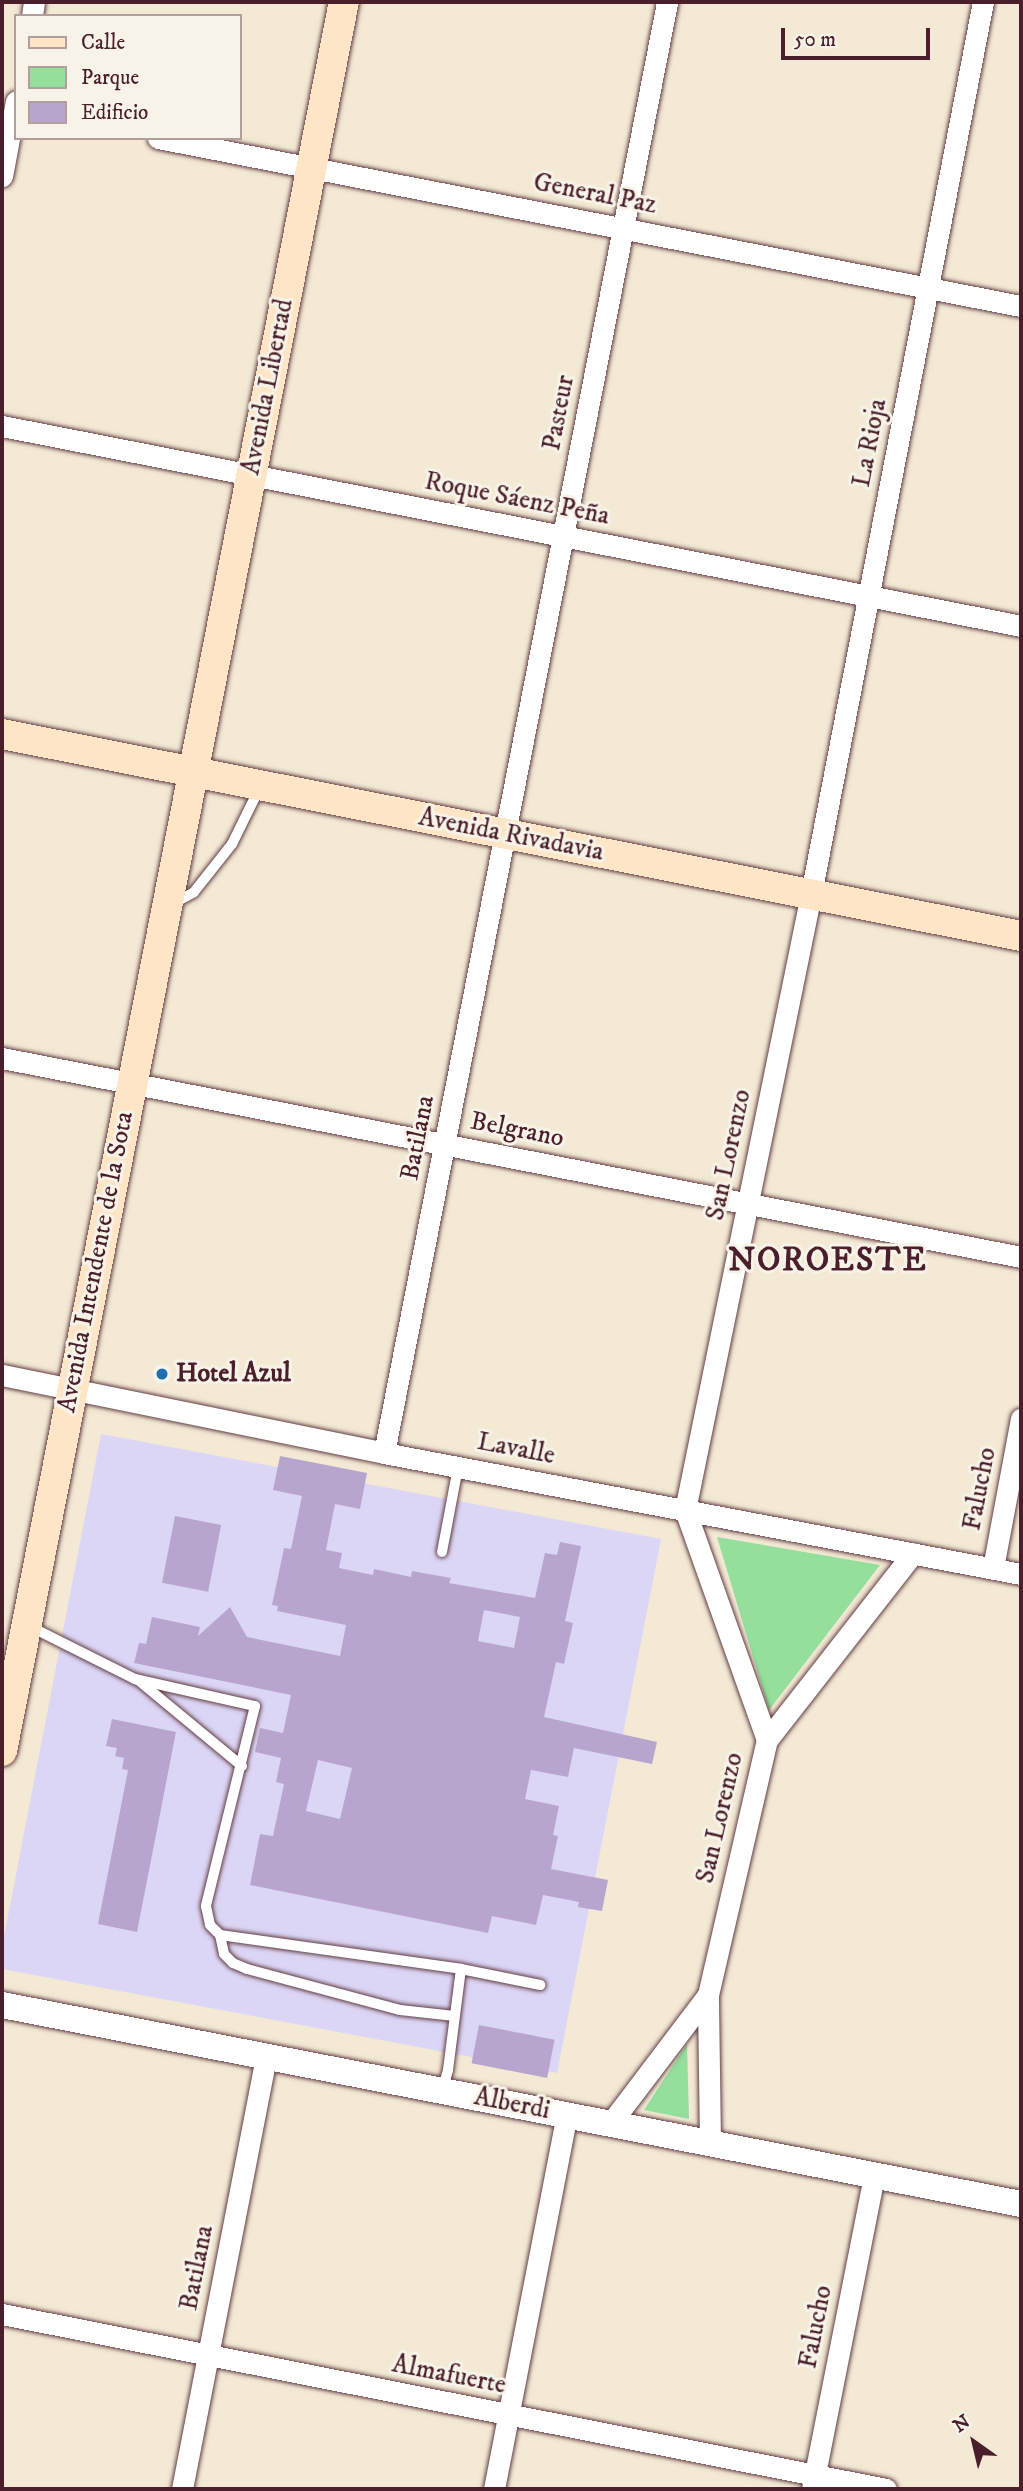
<!DOCTYPE html>
<html>
<head>
<meta charset="utf-8">
<style>
  body { margin:0 }
  #map { position:relative; width:1023px; height:2491px; overflow:hidden; background:#f3e9d4; font-family:"IM FELL DW Pica",serif }
  div>[style] { position:absolute }
  [style*='--x'] { left:calc(var(--x)*1px); top:calc(var(--y)*1px); width:calc(var(--w)*1px); rotate:calc(var(--a)*1deg) }
  .built>* { inset:0; background:#dcd6f6 }
  .green>* { inset:0; background:#94df9c }
  .building>* { inset:0; background:#b8a5ce; transform-origin:0 0 }
  .roads { filter:drop-shadow(0 0 2px #633d44) drop-shadow(0 0 2px #633d44) }
  .service>* { height:10px; margin:-5px; padding:0 5px; transform-origin:5px; border-radius:5px; background:#fff }
  .minor>* { height:21px; margin:-10.5px; padding:0 10.5px; transform-origin:10.5px; border-radius:10.5px; background:#fff }
  .tertiary>* { height:26px; margin:-13px; padding:0 13px; transform-origin:13px; border-radius:13px; background:#fff }
  .secondary>* { height:30px; margin:-15px; padding:0 15px; transform-origin:15px; border-radius:15px; background:#fde5c5 }
  .dots>* { width:19px; height:19px; translate:-50% -50%; box-sizing:border-box; border:4px solid #f7f3e8; border-radius:50% }
  span { translate:-50% -50%; white-space:nowrap; text-align:center; line-height:1.15; -webkit-text-stroke:6px #f7f3e8; paint-order:stroke }
  .street-label { font-size:26px; color:#4a1f2b }
  .poi-label { font-size:26px; color:#4a1f2b; font-weight:700 }
  .left { translate:0 -50%; text-align:left }
  .district-label { font-size:33px; color:#4a1f2b; font-weight:700; letter-spacing:2px }
  .frame { position:absolute; inset:0; border:4px solid #4a1f2b; pointer-events:none }
  .legend { position:absolute; left:14px; top:14px; width:228px; height:126px; box-sizing:border-box; background:#f7f3e8; border:2px solid #b29e9c; margin:0; padding:9px 12px; list-style:none; font-size:21px; color:#4a1f2b }
  .legend li { display:flex; align-items:center; gap:14px; height:35px }
  .legend b { width:35px; border:2px solid #b29e9c }
  .north { position:absolute; left:939px; top:2407px; width:70px; height:70px; -webkit-text-stroke:5px #f7f3e8; paint-order:stroke; rotate:326deg; font-size:19px; font-weight:700; line-height:28px; text-align:center; color:#4a1f2b }
  .north::after { content:''; display:block; margin:auto; width:24px; height:32px; background:#4a1f2b; clip-path:polygon(50% 0,100% 100%,50% 72%,0 100%) }
  .scale { position:absolute; left:781px; top:28px; width:149px; height:32px; box-sizing:border-box; border:4px solid #4a1f2b; border-top:0; padding-left:9px; font-size:21px; line-height:24px; white-space:nowrap; color:#4a1f2b; -webkit-text-stroke:5px #f7f3e8; paint-order:stroke }
</style>
</head>
<body>
<div id="map">
  <div class="built">
    <div style="clip-path:polygon(101px 1434px,661px 1539px,557px 2073px,2px 1969px,2px 1947px)"></div>
  </div>
  <div class="green">
    <div style="clip-path:polygon(717px 1537px,880px 1565px,769px 1710px)"></div>
    <div style="clip-path:polygon(687px 2044px,689px 2119px,644px 2110px)"></div>
  </div>
  <div class="building">
    <div style="clip-path:polygon(evenodd,280px 1456px,367px 1473px,360px 1509px,335px 1504px,326px 1550px,342px 1553px,339px 1568px,373px 1575px,374px 1569px,411px 1577px,412px 1571px,451px 1578px,449px 1583px,535px 1598px,545px 1553px,557px 1555px,560px 1542px,581px 1546px,565px 1621px,573px 1623px,564px 1664px,556px 1662px,544px 1717px,657px 1742px,652px 1764px,574px 1748px,568px 1777px,531px 1770px,525px 1799px,559px 1806px,553px 1835px,558px 1836px,551px 1869px,608px 1880px,602px 1911px,578px 1907px,579px 1902px,543px 1895px,536px 1925px,492px 1916px,488px 1933px,250px 1885px,260px 1834px,273px 1836px,284px 1784px,276px 1782px,281px 1758px,255px 1752px,260px 1728px,283px 1733px,291px 1695px,134px 1663px,139px 1643px,146px 1644px,152px 1617px,200px 1627px,198px 1636px,230px 1607px,247px 1637px,340px 1656px,346px 1625px,277px 1611px,278px 1606px,272px 1605px,284px 1548px,291px 1549px,302px 1496px,273px 1490px,280px 1456px,484px 1610px,520px 1617px,514px 1648px,478px 1641px,484px 1610px,280px 1456px,318px 1760px,352px 1768px,340px 1819px,306px 1811px,318px 1760px)"></div>
    <div style="left:175px;top:1516px;width:47px;height:68px;rotate:11deg"></div>
    <div style="clip-path:polygon(112px 1719px,176px 1732px,137px 1932px,98px 1924px,128px 1770px,122px 1769px,124px 1758px,115px 1756px,117px 1748px,106px 1746px)"></div>
    <div style="left:479px;top:2025px;width:77px;height:39px;rotate:11deg"></div>
  </div>
  <div class="roads">
    <div class="service">
      <div style="--x:170;--y:905;--w:27;--a:-28"></div>
      <div style="--x:194;--y:892;--w:61;--a:-51.6"></div>
      <div style="--x:232;--y:844;--w:64;--a:-63.8"></div>
      <div style="--x:442;--y:1552;--w:86;--a:-79.3"></div>
      <div style="--x:29;--y:1626;--w:119;--a:26.6"></div>
      <div style="--x:135;--y:1679;--w:123;--a:12.7"></div>
      <div style="--x:255;--y:1706;--w:206;--a:103.8"></div>
      <div style="--x:206;--y:1906;--w:19;--a:78"></div>
      <div style="--x:210;--y:1925;--w:14;--a:45"></div>
      <div style="--x:220;--y:1935;--w:243;--a:8"></div>
      <div style="--x:461;--y:1969;--w:81;--a:11.4"></div>
      <div style="--x:138;--y:1680;--w:135;--a:39.6"></div>
      <div style="--x:220;--y:1935;--w:19;--a:78"></div>
      <div style="--x:224;--y:1954;--w:13;--a:45"></div>
      <div style="--x:233;--y:1963;--w:15;--a:23"></div>
      <div style="--x:247;--y:1969;--w:158;--a:15"></div>
      <div style="--x:400;--y:2010;--w:55;--a:6.2"></div>
      <div style="--x:442;--y:2091;--w:22;--a:-74"></div>
      <div style="--x:448;--y:2070;--w:102;--a:-82.7"></div>
    </div>
    <div class="minor">
      <div style="--x:32;--y:16;--w:14;--a:-82"></div>
      <div style="--x:158;--y:138;--w:879;--a:11.02"></div>
      <div style="--x:2;--y:176;--w:76;--a:-79.4"></div>
      <div style="--x:2;--y:426;--w:1038;--a:11.1"></div>
      <div style="--x:2;--y:1058;--w:1038;--a:11.05"></div>
      <div style="--x:2;--y:1375;--w:390;--a:11.5"></div>
      <div style="--x:384;--y:1453;--w:648;--a:10.76"></div>
      <div style="--x:384;--y:1453;--w:1478;--a:-78.96"></div>
      <div style="--x:993;--y:1568;--w:152;--a:-79.4"></div>
      <div style="--x:767;--y:1740;--w:244;--a:-109.6"></div>
      <div style="--x:685;--y:1510;--w:629;--a:-78.44"></div>
      <div style="--x:811;--y:894;--w:908;--a:-79.09"></div>
      <div style="--x:610;--y:2124;--w:162;--a:-52.8"></div>
      <div style="--x:710;--y:2143;--w:148;--a:-90.8"></div>
      <div style="--x:708;--y:1995;--w:262;--a:-77"></div>
      <div style="--x:767;--y:1740;--w:237;--a:-52"></div>
      <div style="--x:2;--y:2314;--w:901;--a:11.2"></div>
      <div style="--x:182;--y:2489;--w:440;--a:-79"></div>
      <div style="--x:494;--y:2489;--w:381;--a:-79"></div>
      <div style="--x:812;--y:2489;--w:320;--a:-78.8"></div>
    </div>
    <div class="tertiary">
      <div style="--x:2;--y:2005;--w:1038;--a:11.05"></div>
    </div>
    <div class="secondary">
      <div style="--x:2;--y:734;--w:1039;--a:11.21"></div>
      <div style="--x:2;--y:1751;--w:1782;--a:-78.94"></div>
    </div>
  </div>
  <div class="dots">
    <div style="left:162px;top:1374px;background:#1f6fb2"></div>
  </div>
  <div class="street-label">
    <span style="left:595px;top:194px;rotate:11deg">General Paz</span>
    <span style="left:268px;top:387px;rotate:-79deg">Avenida Libertad</span>
    <span style="left:559px;top:413px;rotate:-79deg">Pasteur</span>
    <span style="left:870px;top:443px;rotate:-79deg">La Rioja</span>
    <span style="left:517px;top:499px;rotate:11deg">Roque Sáenz Peña</span>
    <span style="left:511px;top:835px;rotate:11deg">Avenida Rivadavia</span>
    <span style="left:517px;top:1130px;rotate:11deg">Belgrano</span>
    <span style="left:418px;top:1138px;rotate:-79deg">Batilana</span>
    <span style="left:729px;top:1155px;rotate:-78deg">San Lorenzo</span>
    <span style="left:96px;top:1262px;rotate:-79deg">Avenida Intendente de la Sota</span>
    <span style="left:516px;top:1449px;rotate:11deg">Lavalle</span>
    <span style="left:980px;top:1489px;rotate:-79deg">Falucho</span>
    <span style="left:720px;top:1818px;rotate:-77deg">San Lorenzo</span>
    <span style="left:512px;top:2104px;rotate:11deg">Alberdi</span>
    <span style="left:197px;top:2268px;rotate:-79deg">Batilana</span>
    <span style="left:816px;top:2327px;rotate:-79deg">Falucho</span>
    <span style="left:449px;top:2375px;rotate:11deg">Almafuerte</span>
  </div>
  <div class="poi-label">
    <span class="left" style="left:176px;top:1374px">Hotel Azul</span>
  </div>
  <div class="district-label">
    <span style="left:828px;top:1261px">NOROESTE</span>
  </div>
  <div class="frame"></div>
  <ul class="legend">
  <li><b style="height:9px;background:#fde5c5"></b>Calle</li>
  <li><b style="height:19px;background:#94df9c"></b>Parque</li>
  <li><b style="height:19px;background:#b8a5ce"></b>Edificio</li>
  </ul>
  <div class="north">N</div>
  <div class="scale">50 m</div>
</div>
</body>
</html>
